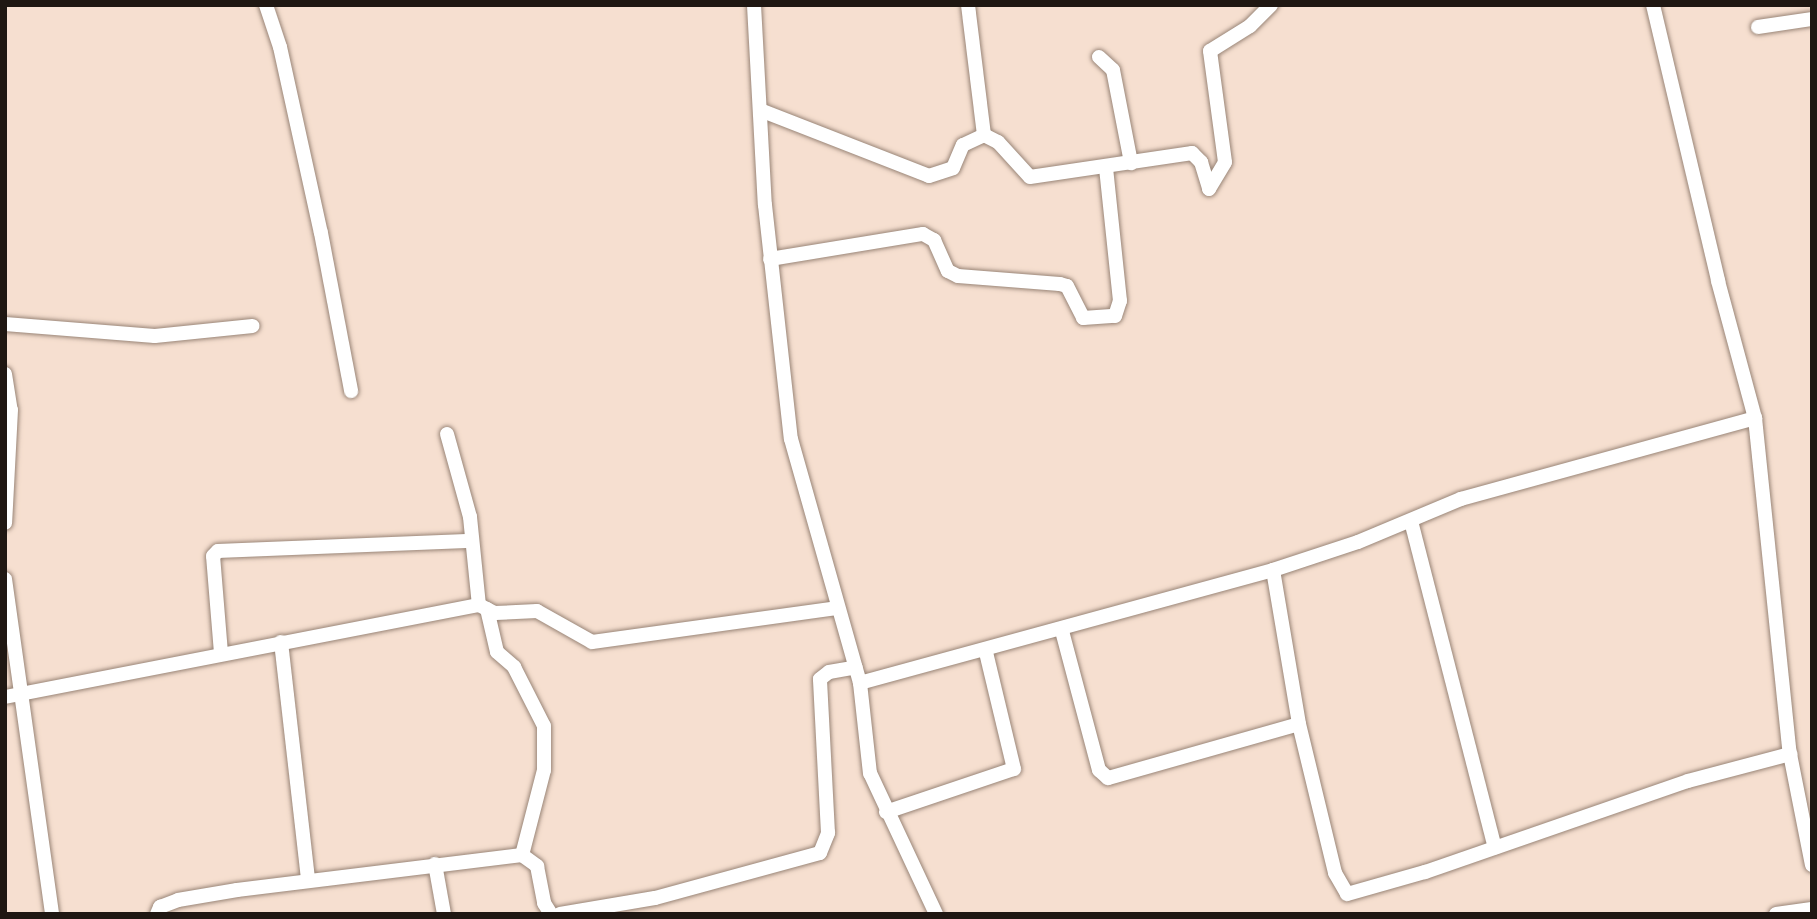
<!DOCTYPE html>
<html>
<head>
<meta charset="utf-8">
<style>
  body { margin:0 }
  #map { position:relative; width:1817px; height:919px; overflow:hidden; background:#f6dfd0; font-family:Lora,serif }
  div>[style] { position:absolute }
  [style*='--x'] { left:calc(var(--x)*1px); top:calc(var(--y)*1px); width:calc(var(--w)*1px); rotate:calc(var(--a)*1deg) }
  .roads { filter:drop-shadow(0 0 2px #998577) drop-shadow(0 0 2px #998577) }
  .minor>* { height:14px; margin:-7px; padding:0 7px; transform-origin:7px; border-radius:7px; background:#fff }
  span { translate:-50% -50%; white-space:nowrap; text-align:center; line-height:1.15; -webkit-text-stroke:6px #fff; paint-order:stroke }
  .frame { position:absolute; inset:0; border:7px solid #1f1712; pointer-events:none }
</style>
</head>
<body>
<div id="map">
  <div class="roads">
    <div class="minor">
      <div style="--x:266;--y:5;--w:44;--a:71.6"></div>
      <div style="--x:280;--y:47;--w:190;--a:77.6"></div>
      <div style="--x:321;--y:233;--w:161;--a:79.2"></div>
      <div style="--x:754;--y:5;--w:200;--a:86.9"></div>
      <div style="--x:765;--y:205;--w:235;--a:83.7"></div>
      <div style="--x:791;--y:439;--w:254;--a:74.2"></div>
      <div style="--x:860;--y:683;--w:91;--a:83.7"></div>
      <div style="--x:870;--y:773;--w:156;--a:64.9"></div>
      <div style="--x:968;--y:5;--w:131;--a:83"></div>
      <div style="--x:1653;--y:5;--w:284;--a:76.7"></div>
      <div style="--x:1718;--y:281;--w:142;--a:74.9"></div>
      <div style="--x:1755;--y:418;--w:338;--a:84.1"></div>
      <div style="--x:1790;--y:754;--w:113;--a:78.8"></div>
      <div style="--x:1758;--y:27;--w:55;--a:-8.4"></div>
      <div style="--x:1099;--y:57;--w:19;--a:43"></div>
      <div style="--x:1113;--y:70;--w:95;--a:79"></div>
      <div style="--x:760;--y:110;--w:181;--a:21.3"></div>
      <div style="--x:929;--y:176;--w:25;--a:-18"></div>
      <div style="--x:953;--y:168;--w:25;--a:-67"></div>
      <div style="--x:963;--y:145;--w:23;--a:-25"></div>
      <div style="--x:984;--y:135;--w:16;--a:27"></div>
      <div style="--x:998;--y:142;--w:47;--a:47.6"></div>
      <div style="--x:1030;--y:177;--w:164;--a:-8.4"></div>
      <div style="--x:1192;--y:153;--w:13;--a:45"></div>
      <div style="--x:1201;--y:162;--w:28;--a:73"></div>
      <div style="--x:1209;--y:189;--w:31;--a:-59"></div>
      <div style="--x:1225;--y:162;--w:112;--a:-97.7"></div>
      <div style="--x:1210;--y:51;--w:47;--a:-32"></div>
      <div style="--x:1250;--y:26;--w:30;--a:-45"></div>
      <div style="--x:770;--y:259;--w:155;--a:-9.3"></div>
      <div style="--x:923;--y:234;--w:13;--a:29"></div>
      <div style="--x:934;--y:240;--w:34;--a:66"></div>
      <div style="--x:948;--y:271;--w:11;--a:27"></div>
      <div style="--x:958;--y:276;--w:102;--a:4.5"></div>
      <div style="--x:1060;--y:284;--w:7;--a:16"></div>
      <div style="--x:1067;--y:286;--w:36;--a:63"></div>
      <div style="--x:1083;--y:318;--w:32;--a:-4"></div>
      <div style="--x:1115;--y:316;--w:16;--a:-72"></div>
      <div style="--x:1120;--y:301;--w:135;--a:-96"></div>
      <div style="--x:5;--y:324;--w:150;--a:4.6"></div>
      <div style="--x:155;--y:336;--w:98;--a:-5.9"></div>
      <div style="--x:5;--y:374;--w:36;--a:81"></div>
      <div style="--x:11;--y:410;--w:113;--a:93"></div>
      <div style="--x:447;--y:434;--w:86;--a:74.5"></div>
      <div style="--x:470;--y:517;--w:88;--a:84.2"></div>
      <div style="--x:1411;--y:521;--w:337;--a:75.6"></div>
      <div style="--x:1273;--y:570;--w:156;--a:80.4"></div>
      <div style="--x:1299;--y:724;--w:153;--a:76.4"></div>
      <div style="--x:1335;--y:873;--w:24;--a:60"></div>
      <div style="--x:1347;--y:894;--w:81;--a:-15.8"></div>
      <div style="--x:1425;--y:872;--w:278;--a:-19.1"></div>
      <div style="--x:1688;--y:781;--w:106;--a:-14.8"></div>
      <div style="--x:5;--y:579;--w:338;--a:82"></div>
      <div style="--x:487;--y:609;--w:44;--a:76.9"></div>
      <div style="--x:497;--y:652;--w:23;--a:41"></div>
      <div style="--x:514;--y:667;--w:66;--a:63"></div>
      <div style="--x:544;--y:726;--w:44;--a:90"></div>
      <div style="--x:544;--y:770;--w:88;--a:104.5"></div>
      <div style="--x:1062;--y:631;--w:144;--a:75.1"></div>
      <div style="--x:1099;--y:770;--w:12;--a:42"></div>
      <div style="--x:1108;--y:778;--w:198;--a:-15.8"></div>
      <div style="--x:281;--y:642;--w:240;--a:83.5"></div>
      <div style="--x:221;--y:653;--w:97;--a:-94.7"></div>
      <div style="--x:213;--y:556;--w:7;--a:-45"></div>
      <div style="--x:218;--y:551;--w:254;--a:-2.3"></div>
      <div style="--x:860;--y:683;--w:428;--a:-15.3"></div>
      <div style="--x:1273;--y:570;--w:89;--a:-18.2"></div>
      <div style="--x:1358;--y:542;--w:112;--a:-22.7"></div>
      <div style="--x:1461;--y:499;--w:305;--a:-15.4"></div>
      <div style="--x:5;--y:697;--w:483;--a:-11"></div>
      <div style="--x:479;--y:605;--w:18;--a:27"></div>
      <div style="--x:495;--y:613;--w:42;--a:-2.7"></div>
      <div style="--x:537;--y:611;--w:63;--a:29.4"></div>
      <div style="--x:592;--y:642;--w:247;--a:-7.9"></div>
      <div style="--x:886;--y:812;--w:135;--a:-18.6"></div>
      <div style="--x:1014;--y:769;--w:120;--a:-103.5"></div>
      <div style="--x:435;--y:864;--w:51;--a:79.8"></div>
      <div style="--x:157;--y:914;--w:8;--a:-67"></div>
      <div style="--x:160;--y:907;--w:19;--a:-21"></div>
      <div style="--x:178;--y:900;--w:60;--a:-9.6"></div>
      <div style="--x:237;--y:890;--w:287;--a:-7"></div>
      <div style="--x:522;--y:855;--w:19;--a:36"></div>
      <div style="--x:537;--y:866;--w:38;--a:79"></div>
      <div style="--x:544;--y:903;--w:13;--a:58"></div>
      <div style="--x:560;--y:914;--w:96;--a:-9.6"></div>
      <div style="--x:655;--y:898;--w:171;--a:-15.3"></div>
      <div style="--x:820;--y:853;--w:22;--a:-68"></div>
      <div style="--x:828;--y:833;--w:154;--a:-93"></div>
      <div style="--x:820;--y:679;--w:11;--a:-38"></div>
      <div style="--x:829;--y:672;--w:27;--a:-10"></div>
      <div style="--x:1776;--y:914;--w:36;--a:-8"></div>
    </div>
  </div>
  <div class="frame"></div>
</div>
</body>
</html>
